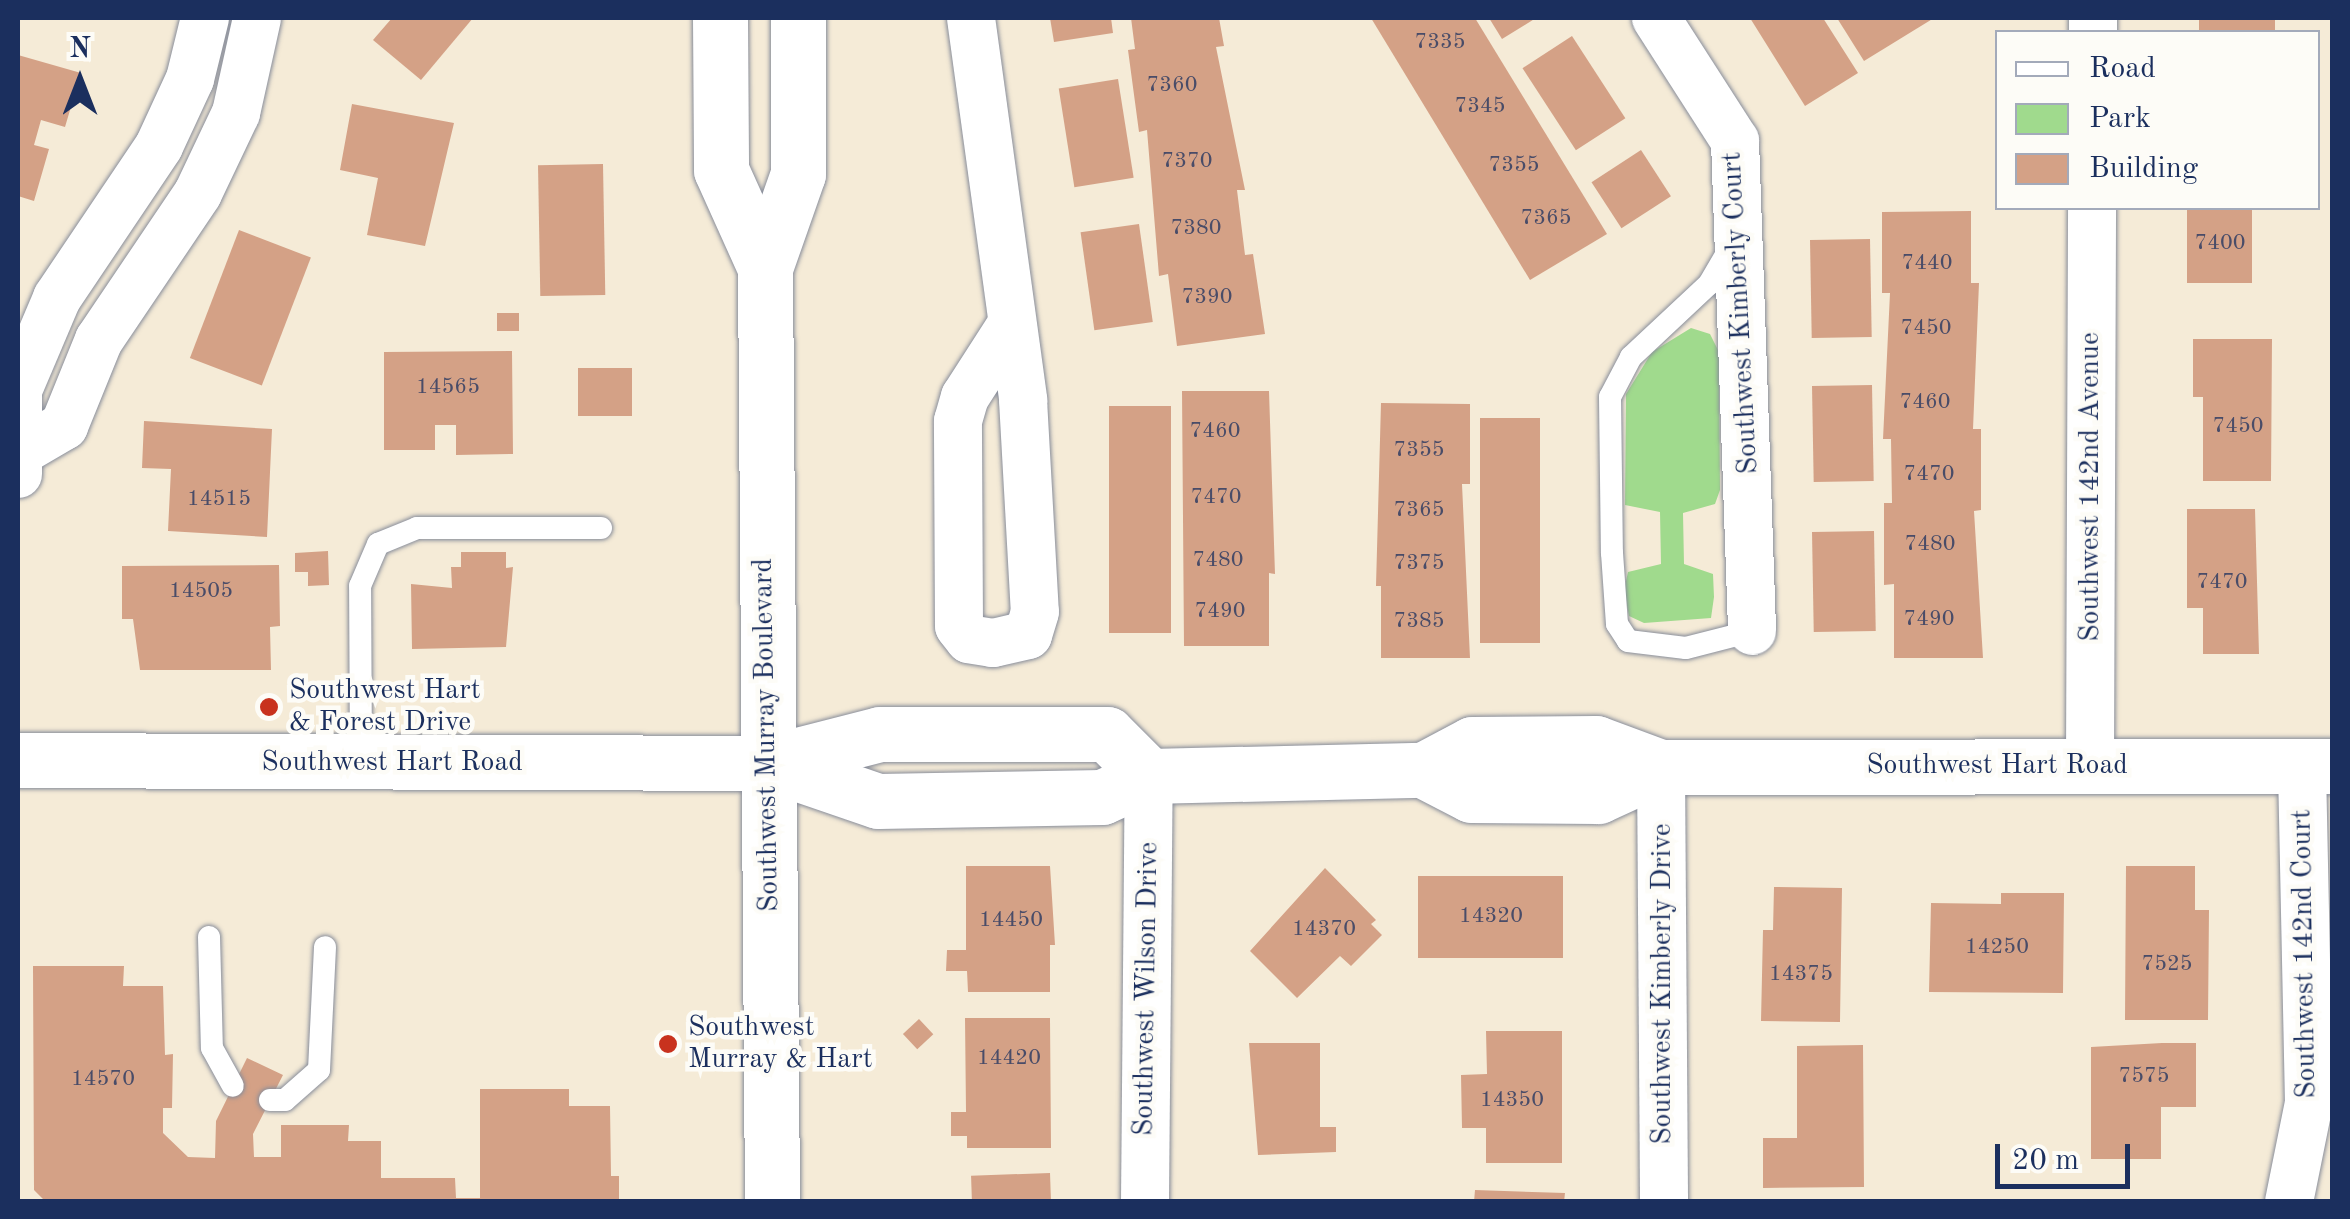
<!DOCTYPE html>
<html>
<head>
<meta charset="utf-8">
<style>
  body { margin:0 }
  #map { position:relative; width:2350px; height:1219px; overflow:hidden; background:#f5ebd7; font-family:"Old Standard TT",serif }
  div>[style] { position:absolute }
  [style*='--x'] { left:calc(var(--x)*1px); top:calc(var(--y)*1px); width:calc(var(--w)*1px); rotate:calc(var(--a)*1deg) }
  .green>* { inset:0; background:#a0da8d }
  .building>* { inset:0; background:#d4a186; transform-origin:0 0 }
  .roads { filter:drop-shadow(0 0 2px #888d9a) drop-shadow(0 0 2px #888d9a) }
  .service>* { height:22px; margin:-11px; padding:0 11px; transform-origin:11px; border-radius:11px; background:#fff }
  .minor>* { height:48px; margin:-24px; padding:0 24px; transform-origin:24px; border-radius:24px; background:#fff }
  .tertiary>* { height:55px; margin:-27.5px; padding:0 27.5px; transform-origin:27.5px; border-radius:27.5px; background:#fff }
  .secondary>* { height:55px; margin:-27.5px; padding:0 27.5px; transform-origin:27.5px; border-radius:27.5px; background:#fff }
  .primary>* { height:55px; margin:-27.5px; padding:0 27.5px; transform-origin:27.5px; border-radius:27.5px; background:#fff }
  .dots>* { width:28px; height:28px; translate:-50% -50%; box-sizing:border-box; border:5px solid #fdfcf7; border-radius:50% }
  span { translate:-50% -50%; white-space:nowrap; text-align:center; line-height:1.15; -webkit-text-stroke:9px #fdfcf7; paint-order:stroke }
  .number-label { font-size:22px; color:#494c68 }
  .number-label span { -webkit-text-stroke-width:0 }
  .street-label { font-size:28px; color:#1b2f5e }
  .poi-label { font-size:28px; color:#1b2f5e }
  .left { translate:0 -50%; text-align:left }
  .frame { position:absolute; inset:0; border:20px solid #1b2f5e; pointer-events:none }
  .legend { position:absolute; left:1995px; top:30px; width:325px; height:180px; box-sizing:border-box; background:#fdfcf7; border:2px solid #a3aaba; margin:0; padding:12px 18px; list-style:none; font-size:30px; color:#1b2f5e }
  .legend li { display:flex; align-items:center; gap:20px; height:50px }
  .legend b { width:50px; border:2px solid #a3aaba }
  .north { position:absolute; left:30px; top:30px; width:100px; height:100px; -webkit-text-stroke:8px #fdfcf7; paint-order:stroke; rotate:0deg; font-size:28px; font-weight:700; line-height:40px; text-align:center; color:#1b2f5e }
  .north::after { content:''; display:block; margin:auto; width:35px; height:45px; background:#1b2f5e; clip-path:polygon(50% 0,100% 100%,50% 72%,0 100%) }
  .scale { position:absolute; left:1995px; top:1144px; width:135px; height:45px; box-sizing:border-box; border:5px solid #1b2f5e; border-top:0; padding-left:12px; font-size:30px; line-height:35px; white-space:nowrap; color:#1b2f5e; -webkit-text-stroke:8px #fdfcf7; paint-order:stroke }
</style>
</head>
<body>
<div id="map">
  <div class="green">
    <div style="clip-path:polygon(1691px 328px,1710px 334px,1719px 352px,1720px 490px,1715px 504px,1683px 513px,1684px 564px,1713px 574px,1714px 597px,1711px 618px,1644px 623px,1629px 616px,1624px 590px,1628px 572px,1661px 564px,1660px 512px,1625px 505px,1626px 394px,1652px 352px)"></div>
  </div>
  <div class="building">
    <div style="clip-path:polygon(392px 18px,473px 18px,421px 80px,373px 40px)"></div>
    <div style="clip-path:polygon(1050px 18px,1111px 18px,1113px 33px,1054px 42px)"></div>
    <div style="clip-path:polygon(1131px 18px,1219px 18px,1224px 46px,1216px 47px,1245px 190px,1237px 190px,1245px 255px,1253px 254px,1265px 334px,1177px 346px,1168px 274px,1159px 276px,1147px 130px,1139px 132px,1128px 50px,1135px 49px)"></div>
    <div style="clip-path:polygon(1371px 18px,1475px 18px,1607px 234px,1530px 280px)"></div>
    <div style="clip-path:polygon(1489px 18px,1536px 18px,1502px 39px)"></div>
    <div style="clip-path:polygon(1750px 18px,1823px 18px,1858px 73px,1805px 106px)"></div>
    <div style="clip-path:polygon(1837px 18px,1934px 18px,1864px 61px)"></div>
    <div style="left:2199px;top:18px;width:76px;height:14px"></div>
    <div style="left:1572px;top:36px;width:98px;height:59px;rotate:57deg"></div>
    <div style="clip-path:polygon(18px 55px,81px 73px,65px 127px,41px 120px,34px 145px,49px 149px,34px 201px,18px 196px)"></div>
    <div style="left:1118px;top:79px;width:100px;height:60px;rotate:81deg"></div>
    <div style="clip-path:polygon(352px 104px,454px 123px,425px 246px,367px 235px,378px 178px,340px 170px)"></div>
    <div style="left:1641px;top:150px;width:55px;height:59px;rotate:57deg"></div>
    <div style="left:603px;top:164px;width:131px;height:65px;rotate:89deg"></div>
    <div style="left:2187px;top:208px;width:65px;height:75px"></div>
    <div style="clip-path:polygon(1971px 211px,1971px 283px,1979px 283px,1973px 429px,1981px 429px,1981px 510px,1974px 511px,1983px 658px,1894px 658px,1894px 584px,1884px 585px,1884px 503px,1892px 503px,1891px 439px,1883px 439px,1890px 293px,1882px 293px,1882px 212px)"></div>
    <div style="left:1139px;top:224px;width:99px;height:59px;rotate:82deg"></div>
    <div style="left:239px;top:230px;width:77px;height:137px;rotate:21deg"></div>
    <div style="left:1870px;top:239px;width:98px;height:60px;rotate:89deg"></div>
    <div style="left:497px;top:313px;width:22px;height:18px"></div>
    <div style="clip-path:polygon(2193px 339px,2272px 339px,2271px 481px,2203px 481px,2203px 397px,2193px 397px)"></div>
    <div style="clip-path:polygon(512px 351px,513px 454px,456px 455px,456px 425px,435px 425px,435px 450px,384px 450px,384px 352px)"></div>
    <div style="left:632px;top:368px;width:48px;height:54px;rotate:90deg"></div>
    <div style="left:1872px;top:385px;width:96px;height:60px;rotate:89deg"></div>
    <div style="clip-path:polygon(1182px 391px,1269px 391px,1275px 574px,1269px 573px,1269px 646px,1184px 646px)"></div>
    <div style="clip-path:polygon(1381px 403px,1470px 404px,1470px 484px,1462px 484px,1470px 658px,1381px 658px,1381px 586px,1376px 586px)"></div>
    <div style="left:1109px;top:406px;width:62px;height:227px"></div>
    <div style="left:1480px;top:418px;width:60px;height:225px"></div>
    <div style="clip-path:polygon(144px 421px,272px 429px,267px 537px,168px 531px,171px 469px,142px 468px)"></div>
    <div style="clip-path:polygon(2187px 509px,2255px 509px,2259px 654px,2203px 654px,2203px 608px,2187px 608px)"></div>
    <div style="left:1874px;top:531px;width:100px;height:62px;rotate:89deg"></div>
    <div style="clip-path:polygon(328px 551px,329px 585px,308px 586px,308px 572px,295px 572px,295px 553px)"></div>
    <div style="clip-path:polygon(461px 552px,506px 552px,506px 568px,513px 567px,506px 647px,412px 649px,411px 584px,452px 588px,451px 567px,461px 567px)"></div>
    <div style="clip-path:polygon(279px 565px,280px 626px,270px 627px,271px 670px,140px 670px,133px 619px,122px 619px,122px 566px)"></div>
    <div style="clip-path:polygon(966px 866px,1050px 866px,1055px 945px,1050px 945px,1050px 992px,968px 992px,967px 971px,946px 971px,947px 950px,966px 950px)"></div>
    <div style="clip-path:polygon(2126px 866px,2195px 866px,2195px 910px,2209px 910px,2208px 1020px,2125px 1020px)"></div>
    <div style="clip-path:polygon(1325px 868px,1376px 920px,1371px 924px,1382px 935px,1351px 966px,1340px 956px,1297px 998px,1250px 951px)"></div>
    <div style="left:1418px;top:876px;width:145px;height:82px"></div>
    <div style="clip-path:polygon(1774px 887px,1842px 888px,1840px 1022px,1761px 1021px,1763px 930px,1773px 930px)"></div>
    <div style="clip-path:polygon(2001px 893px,2064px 893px,2063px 993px,1929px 992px,1931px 903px,2001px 904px)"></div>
    <div style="clip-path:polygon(33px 966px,124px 966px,123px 986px,163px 986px,165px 1055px,173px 1054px,172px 1108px,163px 1108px,163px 1133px,188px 1157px,215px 1158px,216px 1121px,247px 1058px,283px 1075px,253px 1134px,254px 1157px,281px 1157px,281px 1125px,349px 1125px,348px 1141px,381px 1141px,381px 1178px,455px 1178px,456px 1198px,480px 1198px,480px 1089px,569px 1089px,569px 1106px,610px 1106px,611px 1176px,619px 1176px,619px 1202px,46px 1202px,34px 1190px)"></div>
    <div style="clip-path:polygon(965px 1018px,1050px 1018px,1051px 1148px,967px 1148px,967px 1136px,951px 1136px,951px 1112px,966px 1112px)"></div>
    <div style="left:919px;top:1019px;width:21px;height:22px;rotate:47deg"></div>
    <div style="clip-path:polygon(1486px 1031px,1562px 1031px,1562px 1163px,1486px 1163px,1486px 1128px,1462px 1128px,1461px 1075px,1487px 1074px)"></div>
    <div style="clip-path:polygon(1249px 1043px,1320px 1043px,1320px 1127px,1336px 1127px,1336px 1152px,1258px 1155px)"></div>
    <div style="clip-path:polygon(2162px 1043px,2196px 1043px,2196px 1107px,2161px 1107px,2161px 1159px,2091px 1159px,2091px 1047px)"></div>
    <div style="clip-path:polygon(1863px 1045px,1864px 1187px,1763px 1188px,1763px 1138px,1797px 1138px,1797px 1046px)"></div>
    <div style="left:1050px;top:1173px;width:29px;height:79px;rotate:88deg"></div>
    <div style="clip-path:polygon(1475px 1190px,1565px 1193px,1564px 1202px,1474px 1202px)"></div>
  </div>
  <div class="roads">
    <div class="service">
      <div style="--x:1730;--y:248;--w:42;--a:120.3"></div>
      <div style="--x:1709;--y:284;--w:107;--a:136.9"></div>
      <div style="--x:1631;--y:357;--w:45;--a:117.7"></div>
      <div style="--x:1610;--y:397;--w:156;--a:89.3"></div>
      <div style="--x:1612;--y:553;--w:71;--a:86"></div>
      <div style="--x:1617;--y:624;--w:20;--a:57"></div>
      <div style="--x:1628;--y:641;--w:58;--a:6.9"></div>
      <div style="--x:1686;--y:648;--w:68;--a:-14.4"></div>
      <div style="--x:361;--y:762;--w:176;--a:-90.3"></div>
      <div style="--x:360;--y:586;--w:46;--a:-66.8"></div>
      <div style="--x:378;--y:544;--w:42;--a:-22.3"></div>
      <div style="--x:417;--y:528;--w:184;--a:0"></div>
      <div style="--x:209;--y:937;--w:111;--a:88.5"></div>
      <div style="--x:212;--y:1048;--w:43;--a:61.1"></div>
      <div style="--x:270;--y:1100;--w:15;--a:0"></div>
      <div style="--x:285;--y:1100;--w:45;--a:-41.4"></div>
      <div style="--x:319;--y:1070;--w:123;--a:-87.2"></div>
    </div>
    <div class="minor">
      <div style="--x:971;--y:18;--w:386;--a:82.2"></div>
      <div style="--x:1023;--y:400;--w:212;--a:86.8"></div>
      <div style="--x:1035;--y:612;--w:24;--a:107"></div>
      <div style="--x:1028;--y:635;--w:36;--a:167"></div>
      <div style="--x:993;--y:643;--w:24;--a:-171"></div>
      <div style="--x:969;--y:639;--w:16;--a:-128"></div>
      <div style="--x:959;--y:626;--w:205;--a:-90.3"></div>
      <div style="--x:958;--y:421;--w:25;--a:-74"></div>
      <div style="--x:965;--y:397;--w:83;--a:-57.3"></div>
      <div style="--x:1656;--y:18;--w:146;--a:57.3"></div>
      <div style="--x:1735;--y:141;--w:490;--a:88"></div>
      <div style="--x:2093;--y:32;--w:14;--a:-90"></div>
      <div style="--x:21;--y:451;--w:50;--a:-30.2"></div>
      <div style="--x:64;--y:426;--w:93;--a:-67.9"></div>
      <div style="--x:99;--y:340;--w:177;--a:-56"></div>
      <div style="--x:198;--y:193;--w:89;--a:-64.6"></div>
      <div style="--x:236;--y:113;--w:97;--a:-77.5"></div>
      <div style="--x:18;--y:474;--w:84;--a:-90"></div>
      <div style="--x:18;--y:390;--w:100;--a:-67"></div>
      <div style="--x:57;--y:298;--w:183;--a:-56.1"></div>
      <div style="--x:159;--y:146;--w:74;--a:-65.2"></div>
      <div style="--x:190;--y:79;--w:63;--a:-76.2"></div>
      <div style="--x:2090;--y:766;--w:558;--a:-89.79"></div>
      <div style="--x:1661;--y:767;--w:435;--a:89.6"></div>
      <div style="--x:1145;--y:1202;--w:426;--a:-89.5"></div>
      <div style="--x:2289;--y:1202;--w:101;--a:-78.6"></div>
      <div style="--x:2309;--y:1103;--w:337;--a:-91.2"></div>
    </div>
    <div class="tertiary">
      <div style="--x:767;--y:763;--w:117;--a:18.9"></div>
      <div style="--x:878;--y:801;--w:224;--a:-1"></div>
      <div style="--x:1102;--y:797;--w:51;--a:-24.1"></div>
      <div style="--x:1149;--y:776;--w:274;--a:-1.3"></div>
      <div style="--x:1423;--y:770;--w:55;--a:-28"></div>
      <div style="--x:1472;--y:744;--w:124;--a:-0.5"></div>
      <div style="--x:1596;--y:743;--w:69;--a:20.3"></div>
      <div style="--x:1661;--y:767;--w:671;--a:-0.09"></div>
      <div style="--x:767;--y:763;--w:117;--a:-14.4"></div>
      <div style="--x:880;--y:734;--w:227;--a:0"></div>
      <div style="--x:1107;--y:734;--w:59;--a:45"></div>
      <div style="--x:1423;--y:770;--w:54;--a:27.5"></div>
      <div style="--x:1471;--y:795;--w:127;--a:0.5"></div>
      <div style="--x:1598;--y:796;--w:69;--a:-24.7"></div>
    </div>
    <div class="secondary">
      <div style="--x:18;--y:760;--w:749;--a:0.23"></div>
    </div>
    <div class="primary">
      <div style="--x:720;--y:18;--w:152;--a:89.6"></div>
      <div style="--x:721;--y:170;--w:107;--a:65.8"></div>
      <div style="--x:772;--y:1202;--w:934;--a:-90.43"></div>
      <div style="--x:765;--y:268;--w:100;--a:-70.7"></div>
      <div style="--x:798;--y:174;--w:156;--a:-90"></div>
    </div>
  </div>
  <div class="dots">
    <div style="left:269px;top:707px;background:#c8321e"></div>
    <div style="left:668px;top:1044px;background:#c8321e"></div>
  </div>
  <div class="number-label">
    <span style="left:1440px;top:43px">7335</span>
    <span style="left:1172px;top:86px">7360</span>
    <span style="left:1480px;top:107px">7345</span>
    <span style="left:1187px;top:162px">7370</span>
    <span style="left:1514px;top:166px">7355</span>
    <span style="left:1546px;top:219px">7365</span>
    <span style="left:1196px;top:229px">7380</span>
    <span style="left:2220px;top:244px">7400</span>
    <span style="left:1927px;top:264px">7440</span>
    <span style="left:1207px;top:298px">7390</span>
    <span style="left:1926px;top:329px">7450</span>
    <span style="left:448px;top:388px">14565</span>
    <span style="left:1925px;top:403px">7460</span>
    <span style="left:2238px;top:427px">7450</span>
    <span style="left:1215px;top:432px">7460</span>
    <span style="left:1419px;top:451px">7355</span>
    <span style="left:1929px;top:475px">7470</span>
    <span style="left:1216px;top:498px">7470</span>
    <span style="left:219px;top:500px">14515</span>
    <span style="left:1419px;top:511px">7365</span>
    <span style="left:1930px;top:545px">7480</span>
    <span style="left:1218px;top:561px">7480</span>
    <span style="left:1419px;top:564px">7375</span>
    <span style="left:2222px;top:583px">7470</span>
    <span style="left:201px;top:592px">14505</span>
    <span style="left:1220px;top:612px">7490</span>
    <span style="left:1929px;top:620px">7490</span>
    <span style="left:1419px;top:622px">7385</span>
    <span style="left:1491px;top:917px">14320</span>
    <span style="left:1011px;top:921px">14450</span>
    <span style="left:1324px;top:930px">14370</span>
    <span style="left:1997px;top:948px">14250</span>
    <span style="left:2167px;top:965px">7525</span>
    <span style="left:1801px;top:975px">14375</span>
    <span style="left:1009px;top:1059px">14420</span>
    <span style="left:2144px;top:1077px">7575</span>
    <span style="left:103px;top:1080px">14570</span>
    <span style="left:1512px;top:1101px">14350</span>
  </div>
  <div class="street-label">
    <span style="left:1741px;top:313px;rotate:-93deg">Southwest Kimberly Court</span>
    <span style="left:2091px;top:487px;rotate:-90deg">Southwest 142nd Avenue</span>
    <span style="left:767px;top:735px;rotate:-91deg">Southwest Murray Boulevard</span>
    <span style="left:392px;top:763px">Southwest Hart Road</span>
    <span style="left:1997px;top:766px">Southwest Hart Road</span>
    <span style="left:2305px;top:954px;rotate:-91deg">Southwest 142nd Court</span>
    <span style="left:1663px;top:984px;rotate:-90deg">Southwest Kimberly Drive</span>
    <span style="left:1147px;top:989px;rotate:-89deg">Southwest Wilson Drive</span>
  </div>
  <div class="poi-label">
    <span class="left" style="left:289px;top:707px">Southwest Hart<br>&amp; Forest Drive</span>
    <span class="left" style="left:688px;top:1044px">Southwest<br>Murray &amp; Hart</span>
  </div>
  <div class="frame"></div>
  <ul class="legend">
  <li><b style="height:12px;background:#fff"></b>Road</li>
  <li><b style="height:28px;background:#a0da8d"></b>Park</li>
  <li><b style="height:28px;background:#d4a186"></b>Building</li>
  </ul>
  <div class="north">N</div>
  <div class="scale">20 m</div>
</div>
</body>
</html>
